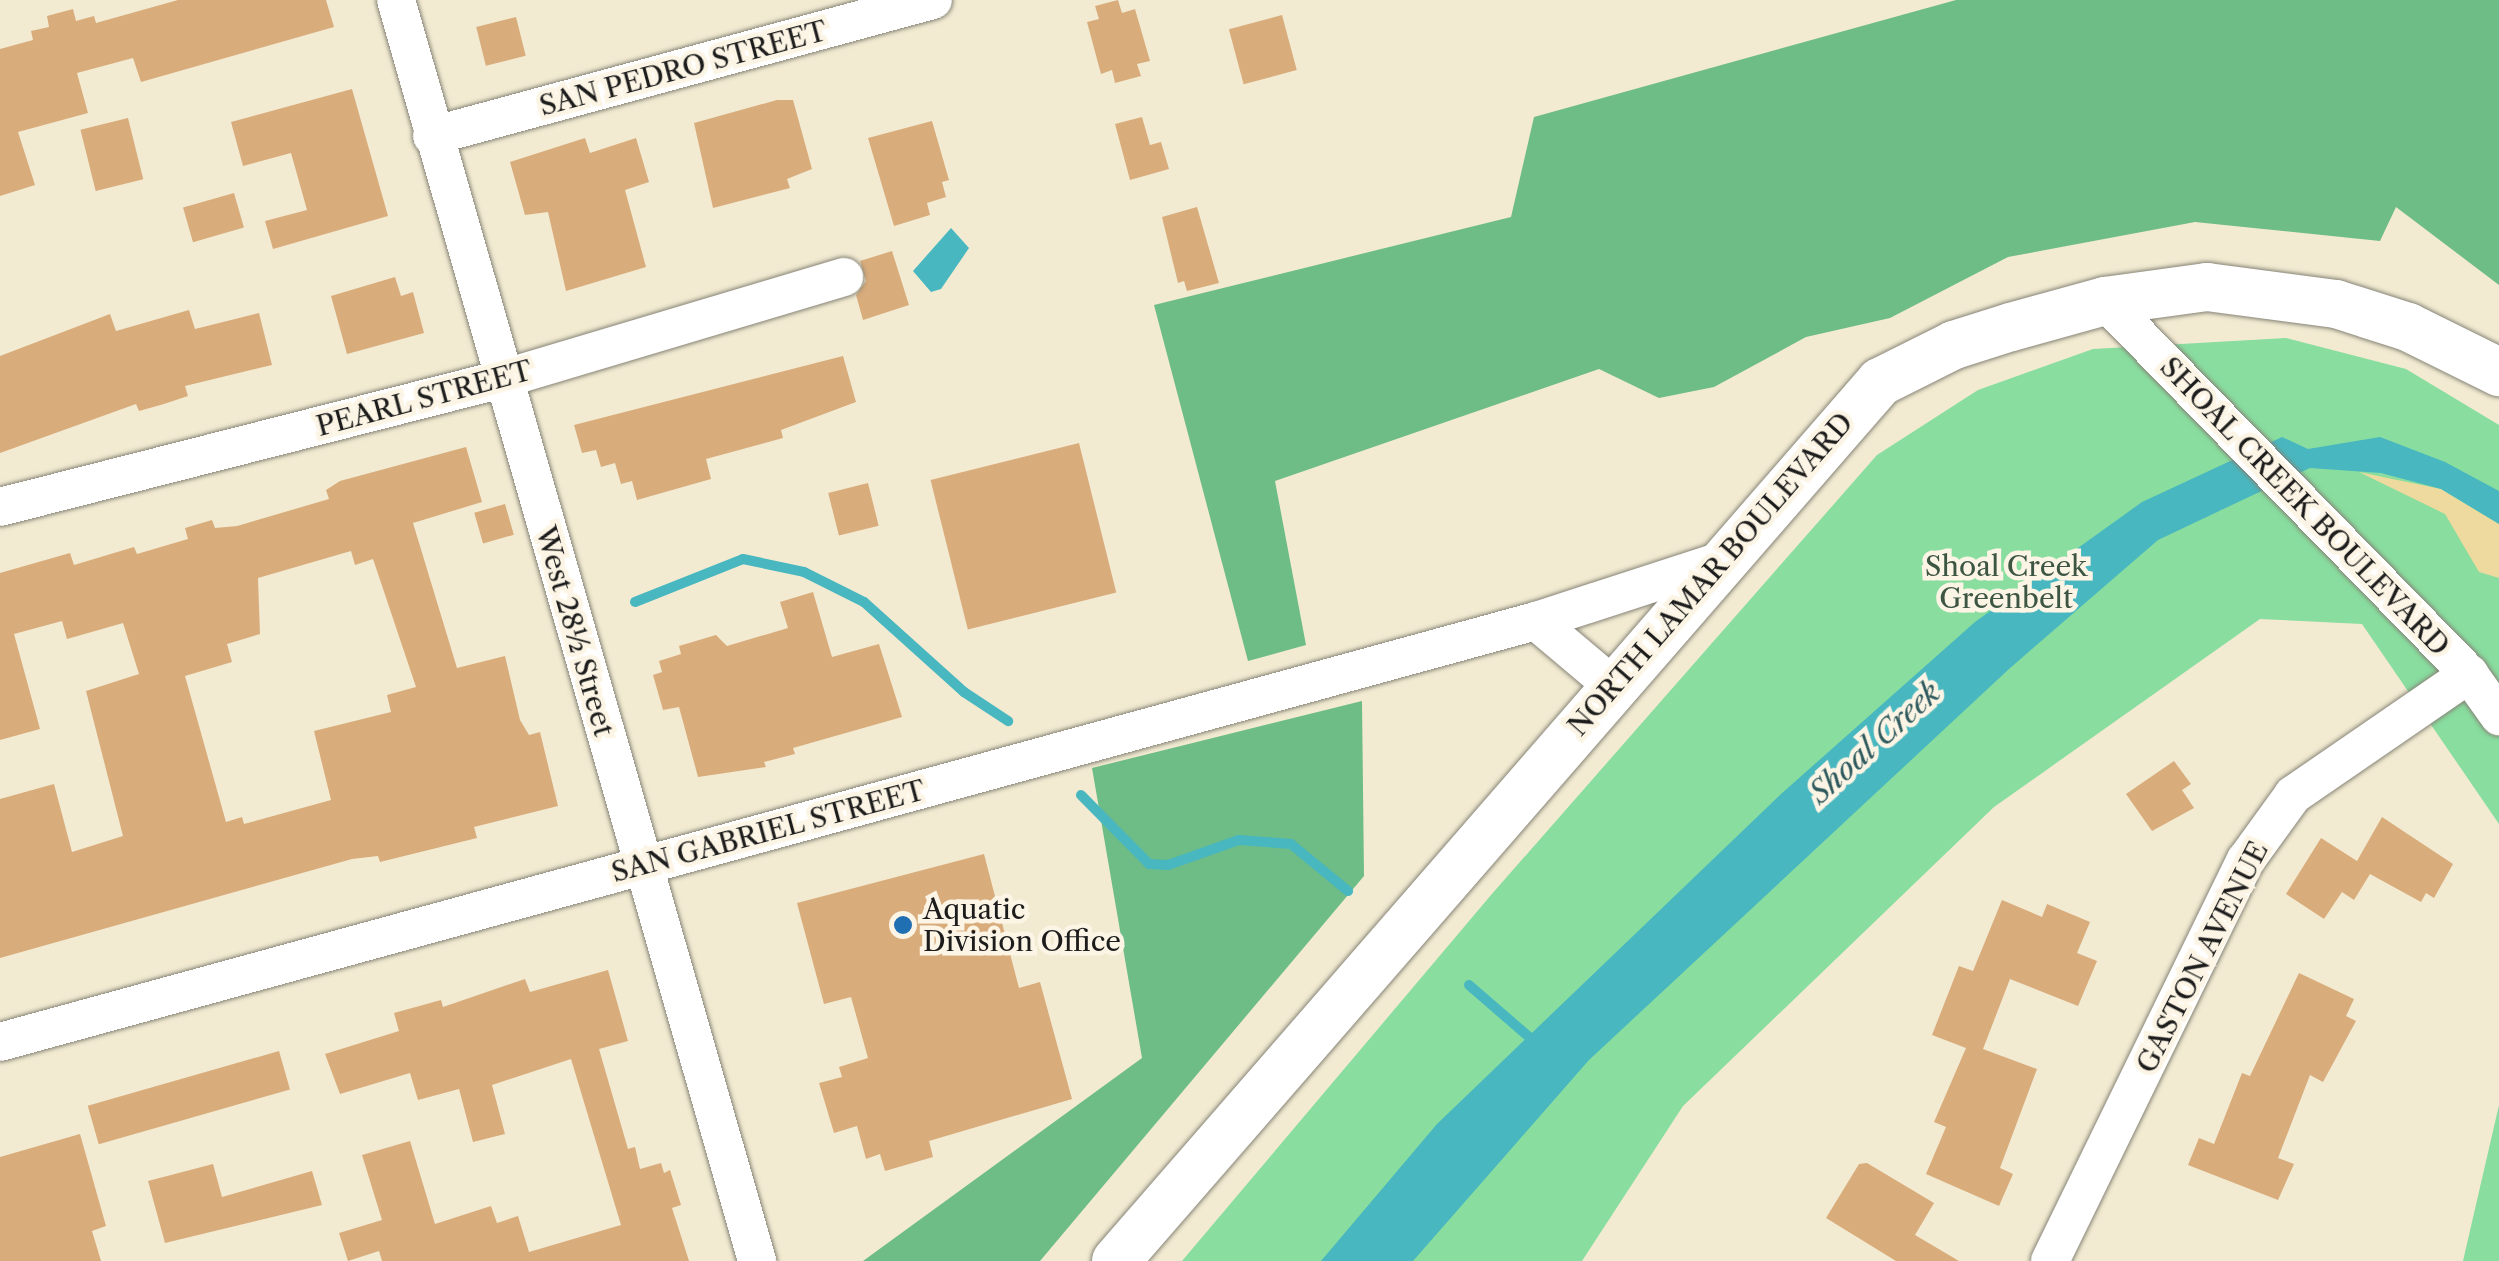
<!DOCTYPE html>
<html>
<head>
<meta charset="utf-8">
<style>
  body { margin:0 }
  #map { position:relative; width:2499px; height:1261px; overflow:hidden; background:#f2ebd2; font-family:"Libre Caslon Text",serif }
  div>[style] { position:absolute }
  [style*='--x'] { left:calc(var(--x)*1px); top:calc(var(--y)*1px); width:calc(var(--w)*1px); rotate:calc(var(--a)*1deg) }
  .green>* { inset:0; background:#88dd9f }
  .forest>* { inset:0; background:#6ebc86 }
  .sand>* { inset:0; background:#eeda9e }
  .water>* { inset:0; background:#48b7c0 }
  .stream>* { height:10px; margin:-5px; padding:0 5px; transform-origin:5px; border-radius:5px; background:#48b7c0 }
  .building>* { inset:0; background:#d9ac7c; transform-origin:0 0 }
  .roads { filter:drop-shadow(0 0 2px #878477) drop-shadow(0 0 2px #878477) }
  .minor>* { height:38px; margin:-19px; padding:0 19px; transform-origin:19px; border-radius:19px; background:#fff }
  .major>* { height:48px; margin:-24px; padding:0 24px; transform-origin:24px; border-radius:24px; background:#fff }
  .dots>* { width:28px; height:28px; translate:-50% -50%; box-sizing:border-box; border:5px solid #fcf5e5; border-radius:50% }
  span { translate:-50% -50%; white-space:nowrap; text-align:center; line-height:1.15; -webkit-text-stroke:9px #fcf5e5; paint-order:stroke }
  .street-label { font-size:28px; color:#1c1c1c }
  .park-label { font-size:28px; color:#3c5643 }
  .poi-label { font-size:28px; color:#1c1c1c }
  .left { translate:0 -50%; text-align:left }
  .water-label { font-size:30px; color:#2e5a5e; font-style:italic }
</style>
</head>
<body>
<div id="map">
  <div class="green">
    <div style="clip-path:polygon(2286px 338px,2406px 369px,2499px 425px,2499px 824px,2362px 624px,2260px 619px,1994px 807px,1683px 1106px,1582px 1261px,1182px 1261px,1491px 895px,1877px 455px,1978px 390px,2093px 349px)"></div>
    <div style="clip-path:polygon(2499px 1095px,2499px 1261px,2463px 1261px,2499px 1105px)"></div>
  </div>
  <div class="forest">
    <div style="clip-path:polygon(1956px 0,2499px 0,2499px 285px,2396px 207px,2380px 241px,2195px 222px,2008px 257px,1890px 318px,1806px 337px,1714px 387px,1659px 398px,1599px 369px,1275px 481px,1306px 645px,1248px 661px,1154px 305px,1511px 217px,1534px 117px)"></div>
    <div style="clip-path:polygon(1362px 701px,1364px 876px,1040px 1261px,863px 1261px,1142px 1058px,1092px 768px)"></div>
  </div>
  <div class="sand">
    <div style="clip-path:polygon(2359px 472px,2441px 489px,2499px 524px,2499px 578px,2479px 572px,2445px 514px)"></div>
  </div>
  <div class="water">
    <div style="clip-path:polygon(951px 228px,969px 248px,941px 289px,931px 292px,913px 271px)"></div>
    <div style="clip-path:polygon(2282px 437px,2308px 449px,2380px 437px,2445px 462px,2499px 491px,2499px 524px,2441px 489px,2381px 473px,2310px 468px,2158px 540px,2009px 669px,1589px 1060px,1413px 1261px,1321px 1261px,1437px 1124px,1781px 794px,1975px 622px,2142px 502px)"></div>
  </div>
  <div class="stream">
    <div style="--x:635;--y:602;--w:116;--a:-21.7"></div>
    <div style="--x:743;--y:559;--w:62;--a:12"></div>
    <div style="--x:804;--y:572;--w:67;--a:26.6"></div>
    <div style="--x:864;--y:602;--w:135;--a:42"></div>
    <div style="--x:964;--y:692;--w:53;--a:33.4"></div>
    <div style="--x:1081;--y:795;--w:97;--a:45.4"></div>
    <div style="--x:1149;--y:864;--w:19;--a:3"></div>
    <div style="--x:1168;--y:865;--w:75;--a:-19.4"></div>
    <div style="--x:1239;--y:840;--w:52;--a:4.4"></div>
    <div style="--x:1291;--y:844;--w:74;--a:39.5"></div>
    <div style="--x:1469;--y:985;--w:89;--a:40.9"></div>
  </div>
  <div class="building">
    <div style="clip-path:polygon(178px 0,326px 0,334px 27px,141px 82px,133px 58px,77px 73px,88px 113px,18px 132px,35px 185px,0 196px,0 49px,33px 40px,31px 31px,49px 27px,47px 16px,73px 9px,76px 21px,94px 16px,96px 23px)"></div>
    <div style="clip-path:polygon(1118px 0,1122px 13px,1135px 9px,1150px 61px,1137px 64px,1141px 76px,1115px 83px,1112px 70px,1101px 74px,1087px 22px,1099px 19px,1095px 6px)"></div>
    <div style="left:1282px;top:15px;width:57px;height:55px;rotate:75deg"></div>
    <div style="left:516px;top:17px;width:40px;height:41px;rotate:76deg"></div>
    <div style="clip-path:polygon(352px 89px,388px 216px,273px 249px,265px 221px,307px 210px,291px 153px,243px 166px,231px 122px)"></div>
    <div style="clip-path:polygon(777px 100px,793px 100px,812px 169px,787px 179px,790px 188px,713px 208px,694px 123px)"></div>
    <div style="clip-path:polygon(1142px 117px,1150px 145px,1161px 142px,1169px 169px,1130px 180px,1115px 124px)"></div>
    <div style="left:128px;top:118px;width:63px;height:49px;rotate:76deg"></div>
    <div style="clip-path:polygon(932px 121px,949px 180px,942px 182px,946px 197px,927px 203px,930px 215px,894px 226px,868px 138px)"></div>
    <div style="clip-path:polygon(585px 138px,590px 153px,636px 138px,649px 182px,625px 190px,646px 267px,566px 291px,548px 212px,525px 215px,510px 162px)"></div>
    <div style="left:234px;top:193px;width:36px;height:53px;rotate:74deg"></div>
    <div style="clip-path:polygon(1197px 207px,1219px 283px,1187px 291px,1184px 281px,1178px 283px,1162px 217px)"></div>
    <div style="clip-path:polygon(892px 251px,909px 305px,863px 320px,856px 295px,866px 281px,860px 261px)"></div>
    <div style="clip-path:polygon(395px 277px,401px 296px,413px 292px,424px 333px,347px 354px,331px 296px)"></div>
    <div style="clip-path:polygon(189px 310px,195px 329px,259px 313px,272px 365px,185px 386px,188px 396px,164px 404px,139px 411px,136px 404px,0 453px,0 356px,110px 314px,116px 331px)"></div>
    <div style="clip-path:polygon(843px 356px,856px 402px,781px 430px,783px 438px,706px 459px,711px 479px,637px 500px,632px 481px,621px 484px,615px 463px,601px 467px,596px 450px,582px 453px,574px 425px)"></div>
    <div style="left:1079px;top:443px;width:154px;height:153px;rotate:76deg"></div>
    <div style="clip-path:polygon(evenodd,466px 447px,482px 502px,413px 523px,457px 668px,505px 656px,520px 720px,529px 735px,540px 732px,558px 806px,474px 827px,477px 838px,380px 862px,378px 856px,352px 859px,0 958px,0 799px,54px 784px,72px 852px,123px 836px,86px 691px,139px 674px,123px 623px,67px 639px,62px 621px,14px 634px,40px 729px,0 740px,0 573px,70px 553px,74px 565px,134px 547px,137px 554px,188px 539px,185px 528px,212px 520px,215px 528px,237px 526px,329px 499px,326px 490px,340px 481px,466px 447px,351px 551px,355px 565px,373px 559px,416px 687px,387px 695px,391px 712px,314px 731px,331px 800px,244px 824px,242px 817px,226px 822px,185px 676px,232px 662px,227px 644px,260px 634px,258px 578px,351px 551px)"></div>
    <div style="left:868px;top:483px;width:44px;height:41px;rotate:76deg"></div>
    <div style="left:505px;top:504px;width:32px;height:32px;rotate:74deg"></div>
    <div style="clip-path:polygon(813px 592px,832px 657px,879px 644px,902px 717px,793px 748px,795px 754px,764px 762px,766px 767px,698px 777px,679px 707px,663px 710px,653px 675px,662px 672px,659px 661px,681px 654px,679px 646px,716px 635px,727px 646px,788px 628px,780px 602px)"></div>
    <div style="clip-path:polygon(2174px 761px,2191px 784px,2182px 790px,2194px 808px,2152px 831px,2126px 794px)"></div>
    <div style="clip-path:polygon(2382px 817px,2453px 864px,2434px 898px,2426px 893px,2421px 902px,2370px 874px,2354px 900px,2342px 892px,2324px 919px,2286px 894px,2321px 838px,2357px 861px)"></div>
    <div style="clip-path:polygon(984px 854px,1019px 988px,1040px 982px,1072px 1099px,929px 1141px,933px 1157px,885px 1171px,880px 1154px,866px 1159px,857px 1126px,834px 1133px,819px 1083px,842px 1077px,839px 1067px,868px 1058px,851px 997px,824px 1004px,797px 903px)"></div>
    <div style="clip-path:polygon(2002px 900px,2042px 917px,2047px 904px,2090px 922px,2077px 953px,2097px 961px,2078px 1006px,2010px 979px,1983px 1049px,2037px 1069px,2000px 1168px,2013px 1174px,1999px 1206px,1926px 1174px,1946px 1127px,1934px 1122px,1966px 1048px,1932px 1035px,1959px 966px,1973px 971px)"></div>
    <div style="clip-path:polygon(608px 970px,628px 1041px,599px 1049px,628px 1149px,635px 1147px,640px 1169px,661px 1163px,664px 1173px,670px 1170px,681px 1205px,672px 1208px,689px 1261px,382px 1261px,379px 1251px,348px 1261px,339px 1233px,382px 1220px,362px 1155px,410px 1141px,435px 1224px,491px 1206px,497px 1223px,518px 1216px,529px 1252px,621px 1225px,571px 1059px,492px 1085px,505px 1134px,473px 1142px,459px 1089px,418px 1100px,410px 1073px,340px 1094px,325px 1054px,399px 1031px,394px 1013px,441px 1000px,443px 1007px,525px 979px,530px 992px)"></div>
    <div style="clip-path:polygon(2299px 973px,2354px 999px,2346px 1016px,2356px 1021px,2323px 1082px,2310px 1075px,2278px 1158px,2294px 1164px,2278px 1200px,2188px 1165px,2199px 1138px,2214px 1144px,2242px 1073px,2250px 1076px)"></div>
    <div style="left:279px;top:1051px;width:40px;height:199px;rotate:74deg"></div>
    <div style="clip-path:polygon(80px 1134px,106px 1226px,92px 1231px,101px 1261px,0 1261px,0 1157px)"></div>
    <div style="clip-path:polygon(1867px 1163px,1934px 1203px,1915px 1235px,1959px 1261px,1896px 1261px,1826px 1218px,1859px 1164px)"></div>
    <div style="clip-path:polygon(213px 1164px,222px 1197px,312px 1171px,322px 1205px,165px 1243px,148px 1181px)"></div>
  </div>
  <div class="roads">
    <div class="minor">
      <div style="--x:396;--y:0;--w:1312;--a:74.02"></div>
      <div style="--x:432;--y:136;--w:519;--a:-15.19"></div>
      <div style="--x:2105;--y:301;--w:521;--a:45.7"></div>
      <div style="--x:2469;--y:674;--w:52;--a:54.5"></div>
      <div style="--x:0;--y:507;--w:518;--a:-14.3"></div>
      <div style="--x:502;--y:379;--w:357;--a:-16.6"></div>
      <div style="--x:1536;--y:621;--w:99;--a:40.1"></div>
      <div style="--x:0;--y:1042;--w:1593;--a:-15.33"></div>
      <div style="--x:1536;--y:621;--w:194;--a:-18"></div>
      <div style="--x:2050;--y:1261;--w:446;--a:-64"></div>
      <div style="--x:2246;--y:860;--w:80;--a:-54.1"></div>
      <div style="--x:2293;--y:795;--w:214;--a:-34.5"></div>
    </div>
    <div class="major">
      <div style="--x:1116;--y:1261;--w:1165;--a:-49"></div>
      <div style="--x:1880;--y:382;--w:83;--a:-26.6"></div>
      <div style="--x:1954;--y:345;--w:60;--a:-17.5"></div>
      <div style="--x:2011;--y:327;--w:98;--a:-15.5"></div>
      <div style="--x:2105;--y:301;--w:103;--a:-7.8"></div>
      <div style="--x:2207;--y:287;--w:130;--a:7.5"></div>
      <div style="--x:2336;--y:304;--w:76;--a:17.7"></div>
      <div style="--x:2408;--y:327;--w:102;--a:26.3"></div>
    </div>
  </div>
  <div class="dots">
    <div style="left:903px;top:925px;background:#1f6fb2"></div>
  </div>
  <div class="street-label">
    <span style="left:683px;top:68px;rotate:-15deg">SAN PEDRO STREET</span>
    <span style="left:424px;top:398px;rotate:-15deg">PEARL STREET</span>
    <span style="left:2305px;top:506px;rotate:46deg">SHOAL CREEK BOULEVARD</span>
    <span style="left:1710px;top:574px;rotate:-49deg">NORTH LAMAR BOULEVARD</span>
    <span style="left:575px;top:631px;rotate:74deg">West 28½ Street</span>
    <span style="left:768px;top:831px;rotate:-15deg">SAN GABRIEL STREET</span>
    <span style="left:2202px;top:957px;rotate:-63deg">GASTON AVENUE</span>
  </div>
  <div class="park-label">
    <span style="left:2006px;top:582px">Shoal Creek<br>Greenbelt</span>
  </div>
  <div class="poi-label">
    <span class="left" style="left:923px;top:925px">Aquatic<br>Division Office</span>
  </div>
  <div class="water-label">
    <span style="left:1875px;top:743px;rotate:-42deg">Shoal Creek</span>
  </div>
</div>
</body>
</html>
